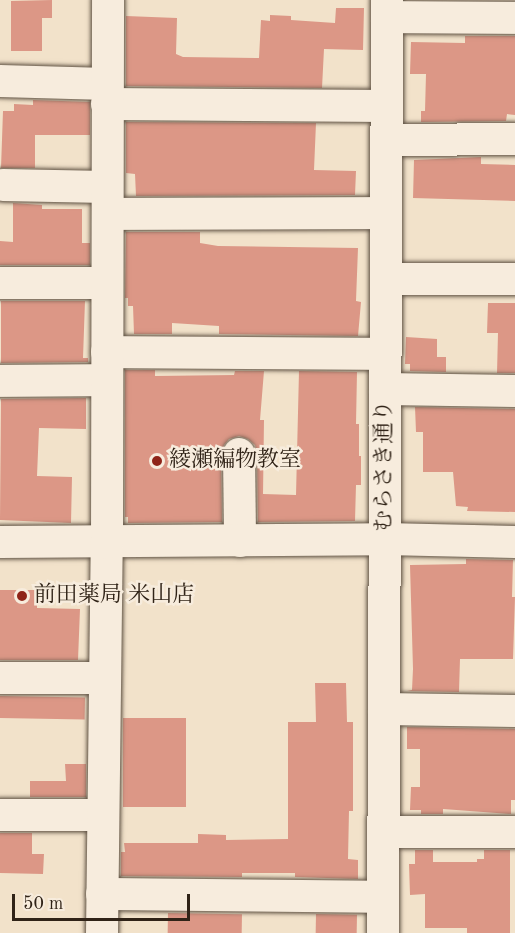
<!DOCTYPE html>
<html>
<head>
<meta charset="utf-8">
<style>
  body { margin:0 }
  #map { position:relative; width:515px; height:933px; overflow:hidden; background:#f2e2ca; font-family:"Old Standard TT","Noto Serif JP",serif }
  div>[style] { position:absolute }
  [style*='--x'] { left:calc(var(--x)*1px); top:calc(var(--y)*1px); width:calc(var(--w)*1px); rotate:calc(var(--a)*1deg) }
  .building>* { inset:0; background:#dc9786; transform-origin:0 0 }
  .roads { filter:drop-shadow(0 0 2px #605344) drop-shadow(0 0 2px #605344) }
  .minor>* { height:32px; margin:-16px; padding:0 16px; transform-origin:16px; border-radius:16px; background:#f7ecdd }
  .dots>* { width:16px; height:16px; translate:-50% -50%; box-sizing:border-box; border:3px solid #f7ecdd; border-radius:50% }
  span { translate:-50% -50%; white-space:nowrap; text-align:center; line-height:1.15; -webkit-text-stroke:5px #f7ecdd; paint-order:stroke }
  .poi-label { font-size:22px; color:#302317 }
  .left { translate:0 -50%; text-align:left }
  .street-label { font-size:22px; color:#302317 }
  .scale { position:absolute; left:12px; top:894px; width:178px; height:27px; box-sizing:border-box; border:3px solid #302317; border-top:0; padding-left:8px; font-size:18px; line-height:21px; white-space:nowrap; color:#302317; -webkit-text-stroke:4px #f7ecdd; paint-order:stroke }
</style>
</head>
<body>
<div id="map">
  <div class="building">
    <div style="clip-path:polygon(52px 0,52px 18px,42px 18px,42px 51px,11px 51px,11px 1px)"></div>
    <div style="clip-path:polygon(336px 8px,364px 8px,363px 50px,324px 49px,322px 88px,126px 86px,126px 16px,177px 18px,176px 54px,183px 57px,259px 58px,261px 20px,270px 21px,270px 15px,291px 16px,291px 20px,335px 23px)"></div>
    <div style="clip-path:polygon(465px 36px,515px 36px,515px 115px,507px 114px,506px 121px,421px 122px,421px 111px,425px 111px,426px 74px,410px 74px,411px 42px,465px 43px)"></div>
    <div style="clip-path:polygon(33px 100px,90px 102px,90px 135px,35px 135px,35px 168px,1px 168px,3px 111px,14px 111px,14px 104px,33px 105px)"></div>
    <div style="clip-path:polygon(126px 122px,316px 123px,314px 170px,356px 171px,355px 195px,136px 196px,135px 174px,126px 173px)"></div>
    <div style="clip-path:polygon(481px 157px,481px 164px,515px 165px,515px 201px,413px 198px,414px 160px)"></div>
    <div style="clip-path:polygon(13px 203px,42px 205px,42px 209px,82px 209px,82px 243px,90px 243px,90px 265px,0 265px,0 241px,13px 242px)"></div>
    <div style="clip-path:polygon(126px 232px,200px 232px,200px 243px,218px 246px,358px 248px,356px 301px,361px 302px,358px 336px,219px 334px,219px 326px,172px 323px,172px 334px,134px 334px,133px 306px,128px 306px,128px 298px,125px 298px)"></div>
    <div style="clip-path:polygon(1px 301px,85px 301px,83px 358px,88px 358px,88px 362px,1px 363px)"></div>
    <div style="clip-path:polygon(488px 303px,515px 303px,515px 373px,497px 373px,498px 333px,487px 333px)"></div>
    <div style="clip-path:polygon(406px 337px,437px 339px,437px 357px,446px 357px,446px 372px,410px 371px,410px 364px,405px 364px)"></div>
    <div style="clip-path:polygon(125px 370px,155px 370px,155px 376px,234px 375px,235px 371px,264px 371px,260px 420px,264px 420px,263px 494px,296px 495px,299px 371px,357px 372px,356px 424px,359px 424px,359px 456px,361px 456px,361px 485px,356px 485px,355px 521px,258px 522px,257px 453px,255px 445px,248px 439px,239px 436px,229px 439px,224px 445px,221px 454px,222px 522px,128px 523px,128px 517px,125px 517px)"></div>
    <div style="clip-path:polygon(86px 398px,86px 429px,39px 428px,37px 476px,72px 477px,71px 523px,0 520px,1px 399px)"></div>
    <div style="clip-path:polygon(415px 407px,515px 409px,515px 512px,467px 511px,468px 507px,456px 506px,453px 472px,423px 472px,423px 432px,416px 432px)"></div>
    <div style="clip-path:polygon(466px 559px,513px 560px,512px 597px,515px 597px,513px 659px,460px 659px,459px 692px,407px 691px,412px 690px,413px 669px,410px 565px,466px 564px)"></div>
    <div style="clip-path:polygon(0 590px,37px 590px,37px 608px,80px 609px,78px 660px,0 660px)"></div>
    <div style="clip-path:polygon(315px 683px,346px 683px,347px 722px,353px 722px,353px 811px,349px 811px,348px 859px,358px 860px,358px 879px,295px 877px,295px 873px,242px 873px,242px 877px,121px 876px,121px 852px,125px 852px,124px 843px,198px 843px,198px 834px,226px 835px,226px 840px,288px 839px,288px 722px,316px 722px)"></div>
    <div style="left:0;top:696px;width:85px;height:22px;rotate:1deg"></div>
    <div style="left:123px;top:718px;width:63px;height:89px"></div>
    <div style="clip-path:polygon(407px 727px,515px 729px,515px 800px,511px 800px,511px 814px,443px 809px,443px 814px,421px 814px,421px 810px,410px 810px,411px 787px,420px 787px,420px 749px,407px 749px)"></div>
    <div style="clip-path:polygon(65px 764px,86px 764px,86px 797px,30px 797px,30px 781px,66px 781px)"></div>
    <div style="clip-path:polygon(0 833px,32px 833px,32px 854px,44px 854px,43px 874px,0 873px)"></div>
    <div style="clip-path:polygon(415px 850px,433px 850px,433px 862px,477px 862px,477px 859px,484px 859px,484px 850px,510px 850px,510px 933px,467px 933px,467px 928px,425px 928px,425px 894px,410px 895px,409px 864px,415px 864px)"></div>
    <div style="left:168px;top:913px;width:74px;height:20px;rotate:1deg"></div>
    <div style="left:316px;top:914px;width:41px;height:19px;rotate:1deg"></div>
  </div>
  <div class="roads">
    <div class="minor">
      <div style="--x:387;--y:17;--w:128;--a:0.4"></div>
      <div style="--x:0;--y:81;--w:107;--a:1.6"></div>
      <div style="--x:107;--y:104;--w:280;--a:0.4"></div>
      <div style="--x:386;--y:140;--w:129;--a:-0.4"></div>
      <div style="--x:3;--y:185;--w:104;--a:1.1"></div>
      <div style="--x:108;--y:214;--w:278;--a:-0.2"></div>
      <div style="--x:386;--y:279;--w:129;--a:0"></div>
      <div style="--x:0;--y:283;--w:107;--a:0"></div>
      <div style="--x:107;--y:352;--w:278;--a:0.4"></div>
      <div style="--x:0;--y:381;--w:107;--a:-0.5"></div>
      <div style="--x:385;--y:389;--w:130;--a:0.9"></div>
      <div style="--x:239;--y:454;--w:87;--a:89.3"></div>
      <div style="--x:0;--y:542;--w:385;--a:-0.4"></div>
      <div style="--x:385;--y:539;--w:130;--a:1.3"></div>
      <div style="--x:0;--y:678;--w:105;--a:0"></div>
      <div style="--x:384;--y:709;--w:131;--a:0.9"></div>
      <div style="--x:0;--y:815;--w:103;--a:0"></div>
      <div style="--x:384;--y:832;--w:131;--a:0"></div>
      <div style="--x:102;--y:894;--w:281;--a:0.6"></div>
      <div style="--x:102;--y:933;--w:390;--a:-89.3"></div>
      <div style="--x:107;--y:543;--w:543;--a:-89.89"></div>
      <div style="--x:383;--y:933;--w:933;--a:-89.75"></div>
    </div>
  </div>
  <div class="dots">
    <div style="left:157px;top:461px;background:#8f2418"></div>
    <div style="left:22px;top:596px;background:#8f2418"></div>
  </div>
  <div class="poi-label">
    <span class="left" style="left:169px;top:461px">綾瀬編物教室</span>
    <span class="left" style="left:34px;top:596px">前田薬局 米山店</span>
  </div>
  <div class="street-label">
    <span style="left:385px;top:466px;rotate:-90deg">むらさき通り</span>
  </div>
  <div class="scale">50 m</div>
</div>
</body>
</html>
